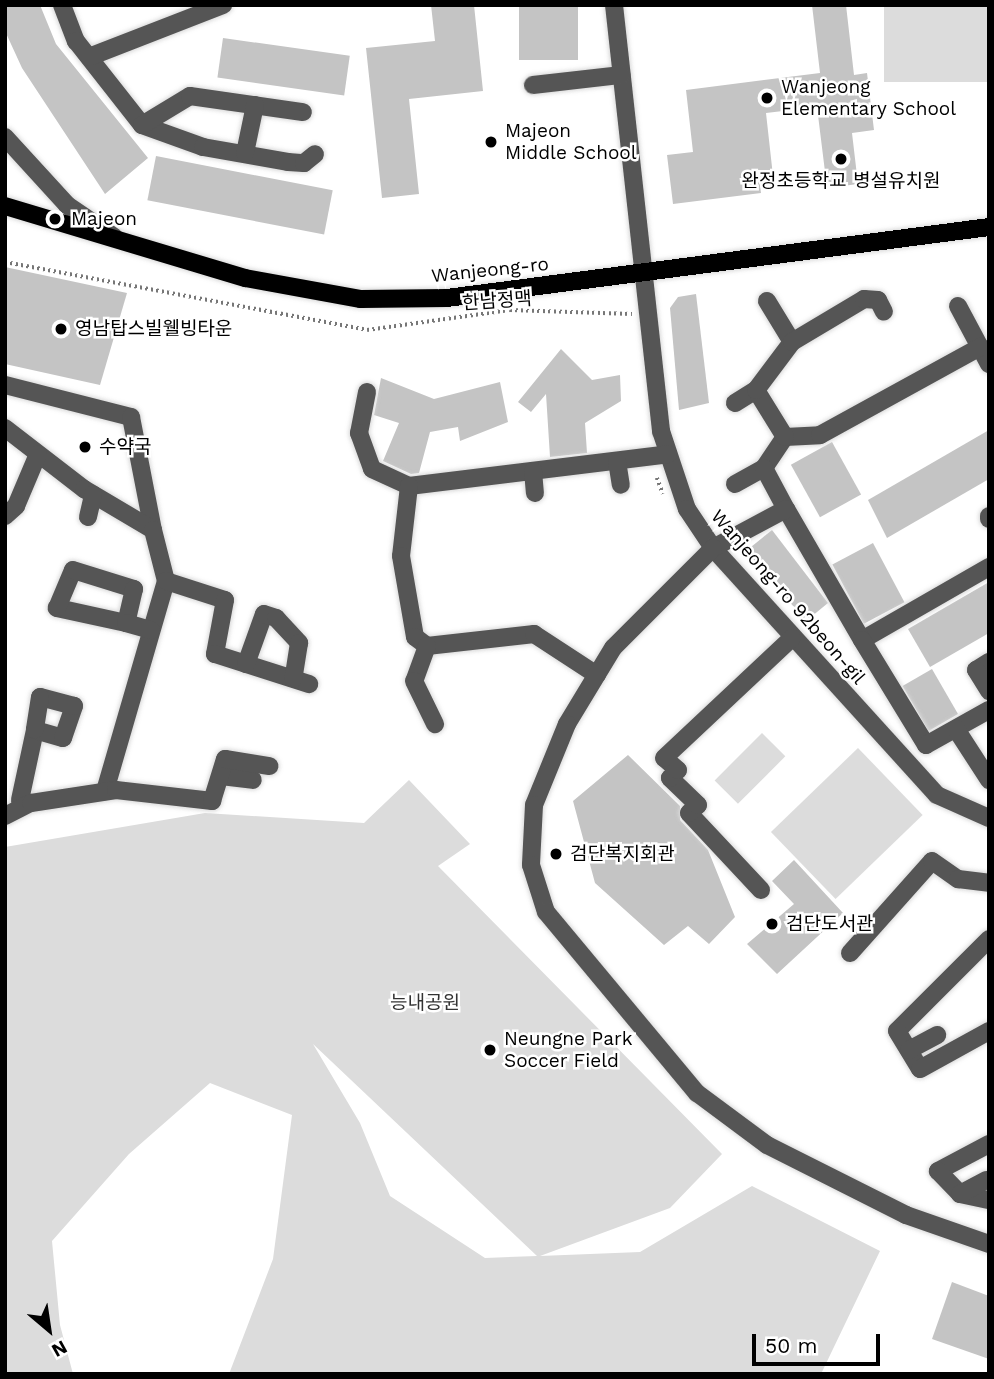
<!DOCTYPE html>
<html>
<head>
<meta charset="utf-8">
<style>
  body { margin:0 }
  #map { position:relative; width:994px; height:1379px; overflow:hidden; background:#fff; font-family:"Work Sans","Noto Sans KR",sans-serif }
  div>[style] { position:absolute }
  [style*='--x'] { left:calc(var(--x)*1px); top:calc(var(--y)*1px); width:calc(var(--w)*1px); rotate:calc(var(--a)*1deg) }
  .green>* { inset:0; background:#dcdcdc; transform-origin:0 0 }
  .building>* { inset:0; background:#c4c4c4; transform-origin:0 0 }
  .path>* { height:3.5px; margin-top:-1.75px; transform-origin:0; background:repeating-linear-gradient(90deg,#777 0 2px,transparent 0 5.5px) }
  .roads { filter:drop-shadow(0 0 2px #dbdbdb) drop-shadow(0 0 2px #dbdbdb) }
  .minor>* { height:18px; margin:-9px; padding:0 9px; transform-origin:9px; border-radius:9px; background:#555 }
  .major>* { height:18px; margin:-9px; padding:0 9px; transform-origin:9px; border-radius:9px; background:#000 }
  .dots>* { width:19px; height:19px; translate:-50% -50%; box-sizing:border-box; border:4px solid #fff; border-radius:50% }
  span { translate:-50% -50%; white-space:nowrap; text-align:center; line-height:1.15; -webkit-text-stroke:5px #fff; paint-order:stroke }
  .poi-label { font-size:19px; color:#000 }
  .left { translate:0 -50%; text-align:left }
  .street-label { font-size:19px; color:#000 }
  .park-label { font-size:19px; color:#333 }
  .frame { position:absolute; inset:0; border:7px solid #000; pointer-events:none }
  .north { position:absolute; left:14px; top:1295px; width:70px; height:70px; -webkit-text-stroke:5px #fff; paint-order:stroke; rotate:151deg; font-size:19px; font-weight:700; line-height:28px; text-align:center; color:#000 }
  .north::after { content:''; display:block; margin:auto; width:24px; height:32px; background:#000; clip-path:polygon(50% 0,100% 100%,50% 72%,0 100%) }
  .scale { position:absolute; left:752px; top:1334px; width:128px; height:32px; box-sizing:border-box; border:4px solid #000; border-top:0; padding-left:9px; font-size:21px; line-height:24px; white-space:nowrap; color:#000; -webkit-text-stroke:5px #fff; paint-order:stroke }
</style>
</head>
<body>
<div id="map">
  <div class="green">
    <div style="left:884px;top:5px;width:105px;height:77px"></div>
    <div style="left:762px;top:733px;width:33px;height:67px;rotate:45deg"></div>
    <div style="left:858px;top:748px;width:93px;height:121px;rotate:46deg"></div>
    <div style="clip-path:polygon(evenodd,409px 780px,470px 844px,438px 866px,722px 1154px,670px 1208px,540px 1256px,640px 1252px,752px 1186px,880px 1251px,821px 1374px,229px 1374px,273px 1259px,292px 1115px,210px 1083px,129px 1154px,52px 1241px,60px 1325px,73px 1374px,5px 1374px,5px 847px,205px 813px,364px 823px,409px 780px,313px 1044px,537px 1256px,485px 1258px,390px 1196px,360px 1123px,313px 1044px)"></div>
  </div>
  <div class="building">
    <div style="clip-path:polygon(5px 5px,40px 5px,56px 44px,148px 158px,105px 194px,22px 68px,5px 31px)"></div>
    <div style="clip-path:polygon(431px 5px,474px 5px,483px 91px,409px 99px,419px 194px,382px 198px,366px 48px,435px 41px)"></div>
    <div style="left:519px;top:5px;width:59px;height:55px"></div>
    <div style="clip-path:polygon(812px 5px,846px 5px,854px 75px,867px 73px,874px 130px,852px 133px,858px 184px,827px 188px,817px 107px,766px 113px,773px 176px,759px 178px,761px 193px,673px 204px,667px 155px,693px 152px,686px 90px,820px 73px)"></div>
    <div style="left:223px;top:38px;width:128px;height:40px;rotate:8deg"></div>
    <div style="left:156px;top:156px;width:180px;height:45px;rotate:11deg"></div>
    <div style="clip-path:polygon(5px 267px,127px 293px,100px 385px,5px 364px)"></div>
    <div style="clip-path:polygon(696px 294px,709px 403px,679px 410px,670px 308px,678px 297px)"></div>
    <div style="clip-path:polygon(561px 349px,592px 380px,620px 375px,621px 401px,585px 423px,587px 453px,550px 457px,546px 394px,531px 412px,518px 402px)"></div>
    <div style="clip-path:polygon(381px 378px,434px 399px,500px 382px,508px 422px,460px 441px,458px 427px,430px 432px,419px 473px,411px 474px,383px 461px,399px 423px,374px 415px)"></div>
    <div style="clip-path:polygon(989px 430px,989px 479px,887px 538px,868px 500px)"></div>
    <div style="left:832px;top:442px;width:60px;height:47px;rotate:61deg"></div>
    <div style="clip-path:polygon(772px 530px,828px 603px,806px 621px,746px 551px)"></div>
    <div style="left:873px;top:543px;width:67px;height:46px;rotate:62deg"></div>
    <div style="clip-path:polygon(989px 582px,989px 633px,930px 667px,908px 629px)"></div>
    <div style="left:932px;top:669px;width:52px;height:34px;rotate:60deg"></div>
    <div style="clip-path:polygon(628px 755px,680px 806px,680px 820px,708px 850px,735px 917px,709px 944px,688px 926px,664px 945px,595px 883px,573px 801px)"></div>
    <div style="clip-path:polygon(794px 860px,843px 913px,777px 974px,747px 944px,794px 904px,772px 881px)"></div>
    <div style="clip-path:polygon(952px 1282px,989px 1296px,989px 1359px,932px 1339px)"></div>
  </div>
  <div class="path">
    <div style="--x:5;--y:262;--w:368;--a:10.6"></div>
    <div style="--x:367;--y:330;--w:144;--a:-8"></div>
    <div style="--x:510;--y:310;--w:122;--a:1.9"></div>
    <div style="--x:657;--y:478;--w:17;--a:69"></div>
  </div>
  <div class="roads">
    <div class="minor">
      <div style="--x:62;--y:5;--w:39;--a:69"></div>
      <div style="--x:76;--y:41;--w:107;--a:51.8"></div>
      <div style="--x:142;--y:125;--w:65;--a:19.8"></div>
      <div style="--x:203;--y:147;--w:86;--a:10"></div>
      <div style="--x:288;--y:162;--w:16;--a:4"></div>
      <div style="--x:304;--y:163;--w:14;--a:-39"></div>
      <div style="--x:614;--y:5;--w:429;--a:83.7"></div>
      <div style="--x:661;--y:431;--w:82;--a:71.6"></div>
      <div style="--x:687;--y:509;--w:47;--a:56.3"></div>
      <div style="--x:713;--y:548;--w:333;--a:47.8"></div>
      <div style="--x:937;--y:795;--w:57;--a:23.9"></div>
      <div style="--x:89;--y:57;--w:144;--a:-21.2"></div>
      <div style="--x:533;--y:85;--w:89;--a:-6.5"></div>
      <div style="--x:142;--y:125;--w:56;--a:-31.1"></div>
      <div style="--x:190;--y:96;--w:114;--a:8.1"></div>
      <div style="--x:5;--y:137;--w:92;--a:47.6"></div>
      <div style="--x:67;--y:205;--w:57;--a:34.2"></div>
      <div style="--x:245;--y:153;--w:49;--a:-78.2"></div>
      <div style="--x:767;--y:301;--w:48;--a:58.6"></div>
      <div style="--x:958;--y:306;--w:66;--a:61.9"></div>
      <div style="--x:5;--y:385;--w:130;--a:14.3"></div>
      <div style="--x:131;--y:417;--w:115;--a:79"></div>
      <div style="--x:367;--y:392;--w:42;--a:101"></div>
      <div style="--x:359;--y:433;--w:38;--a:70"></div>
      <div style="--x:372;--y:469;--w:41;--a:24.7"></div>
      <div style="--x:409;--y:486;--w:261;--a:-7"></div>
      <div style="--x:735;--y:403;--w:25;--a:-32"></div>
      <div style="--x:5;--y:428;--w:100;--a:37.7"></div>
      <div style="--x:84;--y:489;--w:80;--a:30.7"></div>
      <div style="--x:153;--y:530;--w:53;--a:75.7"></div>
      <div style="--x:166;--y:581;--w:219;--a:106.2"></div>
      <div style="--x:785;--y:437;--w:35;--a:-3"></div>
      <div style="--x:820;--y:435;--w:183;--a:-28.8"></div>
      <div style="--x:617;--y:461;--w:24;--a:81"></div>
      <div style="--x:764;--y:468;--w:37;--a:-56"></div>
      <div style="--x:785;--y:437;--w:55;--a:-121.7"></div>
      <div style="--x:756;--y:390;--w:60;--a:-53.1"></div>
      <div style="--x:792;--y:342;--w:84;--a:-30.8"></div>
      <div style="--x:864;--y:299;--w:14;--a:4"></div>
      <div style="--x:878;--y:300;--w:13;--a:63"></div>
      <div style="--x:533;--y:471;--w:22;--a:85"></div>
      <div style="--x:735;--y:484;--w:33;--a:-29"></div>
      <div style="--x:764;--y:468;--w:47;--a:61.8"></div>
      <div style="--x:409;--y:486;--w:70;--a:96.5"></div>
      <div style="--x:401;--y:556;--w:82;--a:80.2"></div>
      <div style="--x:415;--y:637;--w:15;--a:37"></div>
      <div style="--x:427;--y:646;--w:108;--a:-6.4"></div>
      <div style="--x:534;--y:634;--w:75;--a:33.1"></div>
      <div style="--x:5;--y:516;--w:15;--a:-42"></div>
      <div style="--x:16;--y:506;--w:56;--a:-67.1"></div>
      <div style="--x:989;--y:516;--w:3;--a:90"></div>
      <div style="--x:88;--y:517;--w:23;--a:-77"></div>
      <div style="--x:989;--y:567;--w:146;--a:150.1"></div>
      <div style="--x:862;--y:640;--w:151;--a:-120.1"></div>
      <div style="--x:786;--y:509;--w:83;--a:151.9"></div>
      <div style="--x:713;--y:548;--w:141;--a:135"></div>
      <div style="--x:613;--y:648;--w:89;--a:121.2"></div>
      <div style="--x:567;--y:724;--w:87;--a:112.2"></div>
      <div style="--x:534;--y:805;--w:60;--a:92.9"></div>
      <div style="--x:531;--y:865;--w:49;--a:72.3"></div>
      <div style="--x:546;--y:912;--w:236;--a:50.2"></div>
      <div style="--x:697;--y:1093;--w:87;--a:36.6"></div>
      <div style="--x:767;--y:1145;--w:156;--a:26.7"></div>
      <div style="--x:906;--y:1215;--w:88;--a:19.3"></div>
      <div style="--x:166;--y:581;--w:62;--a:17.9"></div>
      <div style="--x:225;--y:600;--w:55;--a:100.5"></div>
      <div style="--x:215;--y:654;--w:99;--a:17.7"></div>
      <div style="--x:126;--y:623;--w:71;--a:-167.7"></div>
      <div style="--x:57;--y:608;--w:41;--a:-67.2"></div>
      <div style="--x:73;--y:570;--w:64;--a:17.3"></div>
      <div style="--x:134;--y:589;--w:35;--a:103"></div>
      <div style="--x:126;--y:623;--w:26;--a:16"></div>
      <div style="--x:862;--y:640;--w:123;--a:58.6"></div>
      <div style="--x:926;--y:745;--w:72;--a:-29.1"></div>
      <div style="--x:427;--y:646;--w:37;--a:110"></div>
      <div style="--x:414;--y:681;--w:48;--a:64"></div>
      <div style="--x:989;--y:662;--w:15;--a:148"></div>
      <div style="--x:976;--y:670;--w:25;--a:58"></div>
      <div style="--x:246;--y:664;--w:53;--a:-70.2"></div>
      <div style="--x:264;--y:614;--w:13;--a:18"></div>
      <div style="--x:276;--y:618;--w:34;--a:47"></div>
      <div style="--x:299;--y:643;--w:36;--a:99"></div>
      <div style="--x:956;--y:729;--w:61;--a:57.1"></div>
      <div style="--x:221;--y:776;--w:32;--a:7"></div>
      <div style="--x:20;--y:800;--w:72;--a:-77.9"></div>
      <div style="--x:35;--y:730;--w:29;--a:16"></div>
      <div style="--x:63;--y:738;--w:34;--a:-71"></div>
      <div style="--x:74;--y:706;--w:35;--a:-165"></div>
      <div style="--x:40;--y:697;--w:33;--a:99"></div>
      <div style="--x:5;--y:816;--w:29;--a:-27"></div>
      <div style="--x:31;--y:803;--w:86;--a:-8.7"></div>
      <div style="--x:116;--y:790;--w:97;--a:6.5"></div>
      <div style="--x:212;--y:801;--w:44;--a:-72.8"></div>
      <div style="--x:225;--y:759;--w:45;--a:9"></div>
      <div style="--x:761;--y:890;--w:105;--a:-133.1"></div>
      <div style="--x:689;--y:813;--w:12;--a:-42"></div>
      <div style="--x:698;--y:805;--w:39;--a:-136"></div>
      <div style="--x:670;--y:778;--w:11;--a:-45"></div>
      <div style="--x:678;--y:770;--w:18;--a:-139"></div>
      <div style="--x:664;--y:758;--w:175;--a:-43.2"></div>
      <div style="--x:989;--y:939;--w:130;--a:135"></div>
      <div style="--x:897;--y:1031;--w:44;--a:58.8"></div>
      <div style="--x:920;--y:1069;--w:79;--a:-28.8"></div>
      <div style="--x:850;--y:953;--w:123;--a:-48.3"></div>
      <div style="--x:932;--y:861;--w:32;--a:35"></div>
      <div style="--x:958;--y:879;--w:31;--a:7"></div>
      <div style="--x:909;--y:1050;--w:32;--a:-28"></div>
      <div style="--x:989;--y:1144;--w:58;--a:152.1"></div>
      <div style="--x:938;--y:1171;--w:32;--a:46"></div>
      <div style="--x:960;--y:1194;--w:30;--a:12"></div>
      <div style="--x:960;--y:1194;--w:30;--a:-28"></div>
    </div>
    <div class="major">
      <div style="--x:5;--y:206;--w:251;--a:16.7"></div>
      <div style="--x:245;--y:278;--w:118;--a:10.3"></div>
      <div style="--x:361;--y:299;--w:86;--a:-0.7"></div>
      <div style="--x:447;--y:298;--w:547;--a:-7.46"></div>
    </div>
  </div>
  <div class="dots">
    <div style="left:767px;top:98px;background:#000"></div>
    <div style="left:491px;top:142px;background:#000"></div>
    <div style="left:841px;top:159px;background:#000"></div>
    <div style="left:55px;top:219px;background:#000"></div>
    <div style="left:61px;top:329px;background:#000"></div>
    <div style="left:85px;top:447px;background:#000"></div>
    <div style="left:556px;top:854px;background:#000"></div>
    <div style="left:772px;top:924px;background:#000"></div>
    <div style="left:490px;top:1050px;background:#000"></div>
  </div>
  <div class="poi-label">
    <span class="left" style="left:781px;top:98px">Wanjeong<br>Elementary School</span>
    <span class="left" style="left:505px;top:142px">Majeon<br>Middle School</span>
    <span style="left:841px;top:181px">완정초등학교 병설유치원</span>
    <span class="left" style="left:71px;top:219px">Majeon</span>
    <span class="left" style="left:75px;top:329px">영남탑스빌웰빙타운</span>
    <span class="left" style="left:99px;top:447px">수약국</span>
    <span class="left" style="left:570px;top:854px">검단복지회관</span>
    <span class="left" style="left:786px;top:924px">검단도서관</span>
    <span class="left" style="left:504px;top:1050px">Neungne Park<br>Soccer Field</span>
  </div>
  <div class="street-label">
    <span style="left:490px;top:270px;rotate:-6deg">Wanjeong-ro</span>
    <span style="left:497px;top:301px;rotate:-4deg">한남정맥</span>
    <span style="left:788px;top:597px;rotate:49deg">Wanjeong-ro 92beon-gil</span>
  </div>
  <div class="park-label">
    <span style="left:425px;top:1003px">능내공원</span>
  </div>
  <div class="frame"></div>
  <div class="north">N</div>
  <div class="scale">50 m</div>
</div>
</body>
</html>
